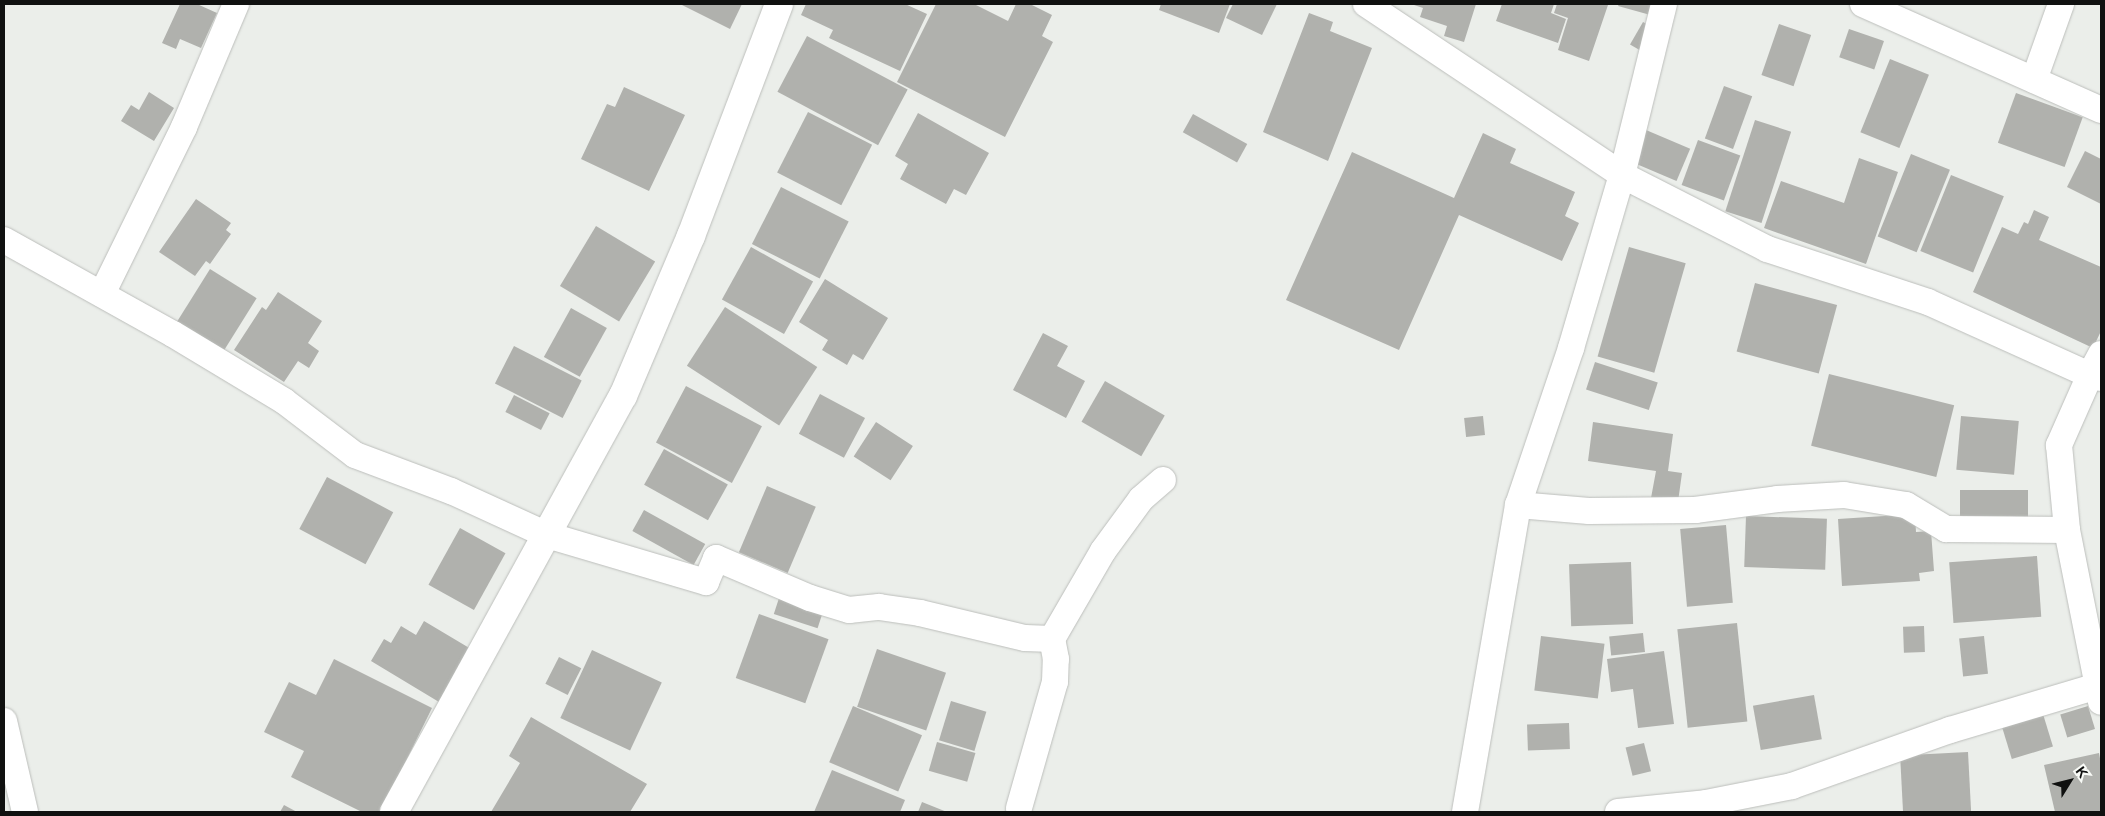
<!DOCTYPE html>
<html>
<head>
<meta charset="utf-8">
<style>
  body { margin:0 }
  #map { position:relative; width:2105px; height:816px; overflow:hidden; background:#ebeeea; font-family:Arial,sans-serif }
  div>[style] { position:absolute }
  [style*='--x'] { left:calc(var(--x)*1px); top:calc(var(--y)*1px); width:calc(var(--w)*1px); rotate:calc(var(--a)*1deg) }
  .building>* { inset:0; background:#b0b1ad; transform-origin:0 0 }
  .roads { filter:drop-shadow(0 0 1px #bcbebb) drop-shadow(0 0 1px #bcbebb) }
  .street>* { height:26px; margin:-13px; padding:0 13px; transform-origin:13px; border-radius:13px; background:#fff }
  .secondary>* { height:28px; margin:-14px; padding:0 14px; transform-origin:14px; border-radius:14px; background:#fff }
  span { translate:-50% -50%; white-space:nowrap; text-align:center; line-height:1.15; -webkit-text-stroke:4px #f9fbf7; paint-order:stroke }
  .frame { position:absolute; inset:0; border:5px solid #101110; pointer-events:none }
  .north { position:absolute; left:2045px; top:756px; width:50px; height:50px; -webkit-text-stroke:4px #f9fbf7; paint-order:stroke; rotate:54deg; font-size:14px; font-weight:700; line-height:20px; text-align:center; color:#101110 }
  .north::after { content:''; display:block; margin:auto; width:18px; height:22px; background:#101110; clip-path:polygon(50% 0,100% 100%,50% 72%,0 100%) }
</style>
</head>
<body>
<div id="map">
  <div class="building">
    <div style="clip-path:polygon(180px 4px,197px 4px,217px 13px,201px 48px,180px 39px,176px 49px,162px 43px)"></div>
    <div style="clip-path:polygon(680px 4px,742px 4px,730px 29px)"></div>
    <div style="clip-path:polygon(806px 4px,905px 4px,927px 14px,900px 71px,829px 38px,833px 30px,801px 15px)"></div>
    <div style="clip-path:polygon(936px 4px,974px 4px,1008px 21px,1016px 4px,1030px 4px,1052px 15px,1042px 36px,1053px 42px,1005px 137px,897px 82px)"></div>
    <div style="clip-path:polygon(1161px 4px,1230px 4px,1219px 33px,1159px 10px)"></div>
    <div style="clip-path:polygon(1233px 4px,1277px 4px,1262px 35px,1226px 18px)"></div>
    <div style="clip-path:polygon(1411px 4px,1476px 4px,1464px 42px,1444px 36px,1447px 26px,1420px 17px,1423px 8px)"></div>
    <div style="clip-path:polygon(1502px 4px,1554px 4px,1551px 13px,1566px 19px,1558px 43px,1496px 21px)"></div>
    <div style="clip-path:polygon(1557px 4px,1608px 5px,1589px 61px,1558px 50px,1568px 18px,1554px 13px)"></div>
    <div style="clip-path:polygon(1619px 4px,1657px 4px,1654px 16px,1618px 6px)"></div>
    <div style="clip-path:polygon(1309px 13px,1333px 22px,1330px 31px,1372px 48px,1328px 161px,1263px 132px)"></div>
    <div style="left:1643px;top:22px;width:14px;height:26px;rotate:30deg"></div>
    <div style="left:1779px;top:24px;width:34px;height:54px;rotate:19deg"></div>
    <div style="left:1849px;top:29px;width:37px;height:30px;rotate:19deg"></div>
    <div style="left:807px;top:36px;width:114px;height:63px;rotate:28deg"></div>
    <div style="left:1890px;top:59px;width:42px;height:79px;rotate:22deg"></div>
    <div style="left:1724px;top:86px;width:30px;height:56px;rotate:20deg"></div>
    <div style="clip-path:polygon(624px 87px,685px 115px,649px 191px,581px 159px,607px 104px,615px 107px)"></div>
    <div style="clip-path:polygon(149px 92px,174px 108px,154px 141px,121px 121px,131px 105px,139px 110px)"></div>
    <div style="left:2016px;top:93px;width:71px;height:53px;rotate:20deg"></div>
    <div style="left:808px;top:112px;width:72px;height:68px;rotate:27deg"></div>
    <div style="clip-path:polygon(918px 113px,989px 153px,966px 195px,954px 189px,946px 204px,900px 179px,908px 164px,895px 156px)"></div>
    <div style="left:1193px;top:114px;width:62px;height:21px;rotate:29deg"></div>
    <div style="left:1755px;top:120px;width:38px;height:96px;rotate:18deg"></div>
    <div style="left:1646px;top:130px;width:48px;height:35px;rotate:23deg"></div>
    <div style="clip-path:polygon(1483px 133px,1516px 149px,1510px 163px,1575px 192px,1565px 216px,1579px 223px,1562px 261px,1459px 215px,1399px 350px,1286px 300px,1352px 152px,1454px 198px)"></div>
    <div style="left:1698px;top:140px;width:45px;height:48px;rotate:20deg"></div>
    <div style="clip-path:polygon(2085px 151px,2101px 159px,2101px 204px,2067px 187px)"></div>
    <div style="left:1911px;top:154px;width:42px;height:89px;rotate:22deg"></div>
    <div style="clip-path:polygon(1859px 158px,1898px 172px,1866px 264px,1764px 228px,1781px 181px,1844px 203px)"></div>
    <div style="left:1951px;top:175px;width:57px;height:82px;rotate:22deg"></div>
    <div style="left:781px;top:187px;width:76px;height:64px;rotate:27deg"></div>
    <div style="clip-path:polygon(196px 199px,231px 223px,226px 230px,231px 234px,210px 264px,206px 261px,195px 276px,159px 252px)"></div>
    <div style="clip-path:polygon(2034px 210px,2049px 217px,2039px 240px,2101px 267px,2101px 331px,2093px 348px,1973px 292px,2002px 227px,2018px 234px,2024px 222px,2028px 224px)"></div>
    <div style="left:596px;top:226px;width:69px;height:70px;rotate:31deg"></div>
    <div style="left:751px;top:247px;width:71px;height:60px;rotate:29deg"></div>
    <div style="left:1629px;top:247px;width:59px;height:114px;rotate:16deg"></div>
    <div style="left:210px;top:269px;width:55px;height:67px;rotate:32deg"></div>
    <div style="clip-path:polygon(825px 279px,888px 318px,863px 360px,853px 354px,847px 365px,822px 350px,828px 340px,799px 322px)"></div>
    <div style="left:1755px;top:283px;width:85px;height:71px;rotate:15deg"></div>
    <div style="clip-path:polygon(278px 292px,322px 321px,308px 343px,319px 351px,309px 368px,298px 361px,284px 382px,234px 350px,262px 307px,266px 310px)"></div>
    <div style="left:725px;top:307px;width:110px;height:70px;rotate:33deg"></div>
    <div style="left:571px;top:308px;width:41px;height:56px;rotate:29deg"></div>
    <div style="clip-path:polygon(1043px 333px,1068px 346px,1057px 366px,1085px 381px,1066px 418px,1013px 390px)"></div>
    <div style="left:514px;top:346px;width:76px;height:42px;rotate:27deg"></div>
    <div style="left:1595px;top:362px;width:66px;height:29px;rotate:18deg"></div>
    <div style="left:1829px;top:374px;width:129px;height:74px;rotate:14deg"></div>
    <div style="left:1105px;top:381px;width:69px;height:47px;rotate:30deg"></div>
    <div style="left:686px;top:386px;width:86px;height:64px;rotate:28deg"></div>
    <div style="left:820px;top:394px;width:51px;height:45px;rotate:28deg"></div>
    <div style="left:514px;top:395px;width:40px;height:19px;rotate:27deg"></div>
    <div style="left:1483px;top:416px;width:19px;height:19px;rotate:84deg"></div>
    <div style="left:1961px;top:416px;width:58px;height:54px;rotate:5deg"></div>
    <div style="left:876px;top:422px;width:44px;height:41px;rotate:33deg"></div>
    <div style="clip-path:polygon(1593px 422px,1673px 434px,1668px 471px,1682px 473px,1678px 502px,1651px 498px,1656px 471px,1588px 461px)"></div>
    <div style="left:664px;top:449px;width:73px;height:41px;rotate:29deg"></div>
    <div style="left:327px;top:477px;width:75px;height:59px;rotate:28deg"></div>
    <div style="left:767px;top:486px;width:53px;height:72px;rotate:23deg"></div>
    <div style="left:1960px;top:490px;width:68px;height:33px"></div>
    <div style="left:644px;top:510px;width:70px;height:24px;rotate:29deg"></div>
    <div style="clip-path:polygon(1915px 514px,1916px 532px,1931px 531px,1934px 571px,1919px 573px,1920px 581px,1842px 586px,1838px 519px)"></div>
    <div style="left:1746px;top:516px;width:81px;height:51px;rotate:2deg"></div>
    <div style="left:1726px;top:525px;width:78px;height:46px;rotate:85deg"></div>
    <div style="left:460px;top:528px;width:52px;height:65px;rotate:29deg"></div>
    <div style="left:2037px;top:556px;width:61px;height:88px;rotate:86deg"></div>
    <div style="left:1631px;top:562px;width:62px;height:62px;rotate:88deg"></div>
    <div style="left:780px;top:595px;width:46px;height:20px;rotate:18deg"></div>
    <div style="left:759px;top:614px;width:74px;height:68px;rotate:20deg"></div>
    <div style="clip-path:polygon(424px 621px,471px 649px,439px 702px,371px 661px,384px 639px,391px 643px,401px 626px,416px 635px)"></div>
    <div style="left:1737px;top:623px;width:99px;height:60px;rotate:84deg"></div>
    <div style="left:1924px;top:626px;width:26px;height:21px;rotate:88deg"></div>
    <div style="left:1643px;top:633px;width:19px;height:34px;rotate:84deg"></div>
    <div style="left:1541px;top:636px;width:64px;height:55px;rotate:7deg"></div>
    <div style="left:1984px;top:636px;width:38px;height:25px;rotate:84deg"></div>
    <div style="left:877px;top:649px;width:73px;height:61px;rotate:19deg"></div>
    <div style="left:592px;top:650px;width:77px;height:75px;rotate:25deg"></div>
    <div style="clip-path:polygon(1664px 651px,1674px 724px,1638px 728px,1633px 689px,1611px 692px,1607px 659px)"></div>
    <div style="left:559px;top:657px;width:25px;height:30px;rotate:27deg"></div>
    <div style="clip-path:polygon(334px 659px,432px 708px,381px 812px,362px 812px,291px 777px,304px 751px,264px 732px,289px 682px,316px 695px)"></div>
    <div style="left:1814px;top:695px;width:45px;height:62px;rotate:80deg"></div>
    <div style="left:951px;top:701px;width:37px;height:41px;rotate:17deg"></div>
    <div style="left:853px;top:706px;width:75px;height:61px;rotate:23deg"></div>
    <div style="left:2088px;top:706px;width:24px;height:29px;rotate:73deg"></div>
    <div style="left:2043px;top:714px;width:34px;height:43px;rotate:73deg"></div>
    <div style="clip-path:polygon(531px 717px,647px 784px,630px 812px,491px 812px,520px 763px,509px 756px)"></div>
    <div style="left:1569px;top:723px;width:26px;height:42px;rotate:88deg"></div>
    <div style="left:937px;top:742px;width:40px;height:30px;rotate:16deg"></div>
    <div style="left:1644px;top:743px;width:29px;height:19px;rotate:76deg"></div>
    <div style="left:1968px;top:752px;width:60px;height:68px;rotate:87deg"></div>
    <div style="clip-path:polygon(2099px 753px,2101px 764px,2101px 812px,2055px 812px,2044px 765px)"></div>
    <div style="clip-path:polygon(832px 770px,905px 800px,900px 812px,814px 812px)"></div>
    <div style="clip-path:polygon(922px 802px,947px 812px,918px 812px)"></div>
    <div style="clip-path:polygon(284px 805px,297px 812px,280px 812px)"></div>
  </div>
  <div class="roads">
    <div class="street">
      <div style="--x:1366;--y:4;--w:308;--a:33.7"></div>
      <div style="--x:1622;--y:175;--w:163;--a:27"></div>
      <div style="--x:1767;--y:249;--w:169;--a:18.2"></div>
      <div style="--x:1928;--y:302;--w:178;--a:24.3"></div>
      <div style="--x:2090;--y:375;--w:77;--a:113.9"></div>
      <div style="--x:2059;--y:445;--w:85;--a:84.6"></div>
      <div style="--x:2067;--y:530;--w:175;--a:78.8"></div>
      <div style="--x:1863;--y:4;--w:261;--a:24"></div>
      <div style="--x:2034;--y:80;--w:81;--a:-70.4"></div>
      <div style="--x:4;--y:240;--w:193;--a:29.1"></div>
      <div style="--x:173;--y:334;--w:130;--a:31.1"></div>
      <div style="--x:284;--y:401;--w:89;--a:37.3"></div>
      <div style="--x:355;--y:455;--w:103;--a:20.6"></div>
      <div style="--x:451;--y:491;--w:106;--a:24.6"></div>
      <div style="--x:547;--y:535;--w:166;--a:16.5"></div>
      <div style="--x:706;--y:582;--w:26;--a:-67"></div>
      <div style="--x:716;--y:558;--w:102;--a:23.1"></div>
      <div style="--x:810;--y:598;--w:41;--a:17.1"></div>
      <div style="--x:849;--y:610;--w:30;--a:-6"></div>
      <div style="--x:879;--y:607;--w:41;--a:8.3"></div>
      <div style="--x:920;--y:613;--w:108;--a:13.4"></div>
      <div style="--x:1025;--y:638;--w:27;--a:2"></div>
      <div style="--x:1052;--y:639;--w:102;--a:-59.9"></div>
      <div style="--x:1103;--y:551;--w:64;--a:-53.8"></div>
      <div style="--x:1141;--y:499;--w:29;--a:-41"></div>
      <div style="--x:102;--y:294;--w:186;--a:-63.8"></div>
      <div style="--x:184;--y:127;--w:134;--a:-67.1"></div>
      <div style="--x:2101;--y:354;--w:24;--a:118"></div>
      <div style="--x:2090;--y:375;--w:11;--a:15"></div>
      <div style="--x:1518;--y:505;--w:71;--a:4.8"></div>
      <div style="--x:1589;--y:511;--w:106;--a:-0.5"></div>
      <div style="--x:1695;--y:510;--w:83;--a:-7.6"></div>
      <div style="--x:1777;--y:499;--w:67;--a:-3.4"></div>
      <div style="--x:1844;--y:495;--w:63;--a:9.2"></div>
      <div style="--x:1906;--y:505;--w:47;--a:31"></div>
      <div style="--x:1946;--y:529;--w:121;--a:0.5"></div>
      <div style="--x:4;--y:721;--w:93;--a:77"></div>
      <div style="--x:1019;--y:808;--w:131;--a:-74.1"></div>
      <div style="--x:1055;--y:682;--w:23;--a:-88"></div>
      <div style="--x:1056;--y:659;--w:20;--a:-101"></div>
      <div style="--x:1465;--y:812;--w:312;--a:-80.2"></div>
      <div style="--x:1518;--y:505;--w:166;--a:-71.3"></div>
      <div style="--x:1571;--y:348;--w:180;--a:-73.6"></div>
      <div style="--x:1622;--y:175;--w:176;--a:-76.2"></div>
      <div style="--x:1618;--y:812;--w:88;--a:-5.8"></div>
      <div style="--x:1706;--y:803;--w:88;--a:-11.2"></div>
      <div style="--x:1792;--y:786;--w:168;--a:-19.5"></div>
      <div style="--x:1950;--y:730;--w:154;--a:-16.6"></div>
    </div>
    <div class="secondary">
      <div style="--x:394;--y:812;--w:475;--a:-61.2"></div>
      <div style="--x:623;--y:396;--w:174;--a:-67"></div>
      <div style="--x:691;--y:236;--w:248;--a:-69.2"></div>
    </div>
  </div>
  <div class="frame"></div>
  <div class="north">K</div>
</div>
</body>
</html>
